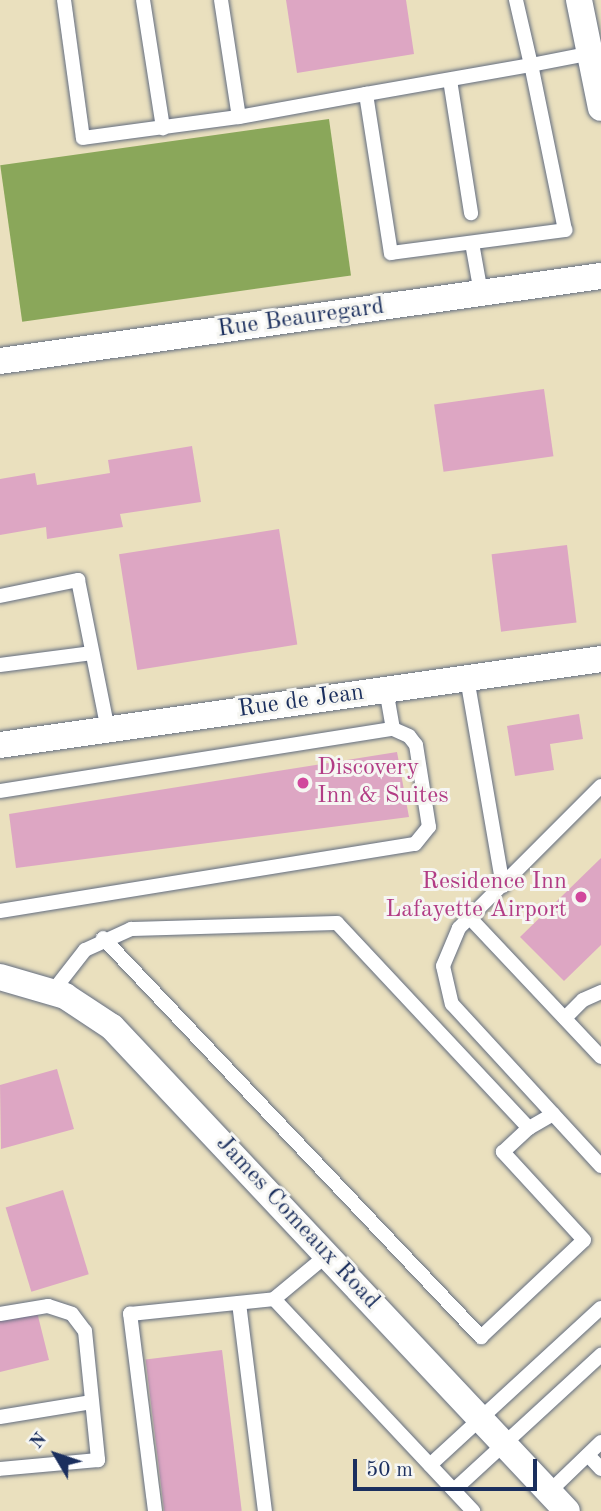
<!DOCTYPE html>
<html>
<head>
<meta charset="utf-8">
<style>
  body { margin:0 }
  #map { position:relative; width:601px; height:1511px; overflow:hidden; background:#eae0be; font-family:"Old Standard TT",serif }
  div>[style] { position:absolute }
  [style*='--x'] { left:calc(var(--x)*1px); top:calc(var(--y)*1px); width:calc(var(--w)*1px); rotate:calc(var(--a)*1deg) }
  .forest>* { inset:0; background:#8aa75a; transform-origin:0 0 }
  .building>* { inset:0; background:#dda6c3; transform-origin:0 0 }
  .roads { filter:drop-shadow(0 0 2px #636d80) drop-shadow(0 0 2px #636d80) }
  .lane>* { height:14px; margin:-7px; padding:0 7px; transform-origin:7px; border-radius:7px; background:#fff }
  .street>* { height:26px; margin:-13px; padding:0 13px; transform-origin:13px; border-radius:13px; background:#fff }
  .dots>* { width:19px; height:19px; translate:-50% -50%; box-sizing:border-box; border:4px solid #f6f6f2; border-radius:50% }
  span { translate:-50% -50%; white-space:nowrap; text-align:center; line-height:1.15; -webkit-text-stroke:6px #f6f6f2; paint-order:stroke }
  .street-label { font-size:24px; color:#1b2f5e }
  .hotel-label { font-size:24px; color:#b23c85 }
  .left { translate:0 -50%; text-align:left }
  .right { translate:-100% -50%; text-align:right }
  .north { position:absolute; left:21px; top:1420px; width:70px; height:70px; -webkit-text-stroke:5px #f6f6f2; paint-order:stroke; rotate:309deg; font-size:19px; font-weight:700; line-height:28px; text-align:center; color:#1b2f5e }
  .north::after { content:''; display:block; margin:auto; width:24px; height:32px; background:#1b2f5e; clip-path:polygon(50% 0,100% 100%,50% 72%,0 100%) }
  .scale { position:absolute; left:353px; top:1459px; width:184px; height:32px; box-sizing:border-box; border:4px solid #1b2f5e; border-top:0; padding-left:9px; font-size:21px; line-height:24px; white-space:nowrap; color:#1b2f5e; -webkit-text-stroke:5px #f6f6f2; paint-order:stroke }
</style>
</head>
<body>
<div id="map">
  <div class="forest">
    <div style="left:329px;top:119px;width:158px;height:332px;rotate:82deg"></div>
  </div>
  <div class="building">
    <div style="clip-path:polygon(286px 0,406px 0,414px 54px,297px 73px)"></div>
    <div style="left:544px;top:389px;width:68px;height:111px;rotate:82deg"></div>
    <div style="clip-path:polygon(192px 446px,201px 502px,120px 514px,123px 527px,47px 539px,46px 527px,0 535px,0 479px,35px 473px,37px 485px,110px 473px,108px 460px)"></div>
    <div style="left:279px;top:529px;width:117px;height:162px;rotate:81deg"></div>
    <div style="left:567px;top:545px;width:78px;height:76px;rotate:83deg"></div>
    <div style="clip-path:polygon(579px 714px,583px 739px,550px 744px,554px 770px,515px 776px,507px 726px)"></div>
    <div style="clip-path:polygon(397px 752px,409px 817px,16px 868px,9px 814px)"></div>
    <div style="clip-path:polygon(601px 858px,601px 945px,564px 981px,520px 937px)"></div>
    <div style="clip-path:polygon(57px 1069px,74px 1129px,1px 1149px,0 1085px)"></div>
    <div style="left:63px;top:1190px;width:88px;height:60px;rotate:73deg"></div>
    <div style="clip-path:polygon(37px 1312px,49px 1360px,0 1372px,0 1321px)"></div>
    <div style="left:222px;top:1350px;width:162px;height:77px;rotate:83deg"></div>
  </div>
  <div class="roads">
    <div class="lane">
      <div style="--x:64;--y:0;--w:139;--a:82.2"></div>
      <div style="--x:83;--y:138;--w:157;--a:-7.7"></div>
      <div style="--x:143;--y:0;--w:130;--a:81.1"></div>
      <div style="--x:221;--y:0;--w:118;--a:81.3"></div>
      <div style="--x:239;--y:117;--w:129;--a:-10.3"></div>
      <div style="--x:366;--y:94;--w:161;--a:81.1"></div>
      <div style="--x:391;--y:253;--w:176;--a:-7.5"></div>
      <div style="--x:565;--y:230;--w:168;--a:-101.6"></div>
      <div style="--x:531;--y:65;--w:63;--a:-11"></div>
      <div style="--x:450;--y:80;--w:135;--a:81"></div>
      <div style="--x:366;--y:94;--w:168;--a:-10"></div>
      <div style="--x:531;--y:65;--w:67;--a:-103"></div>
      <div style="--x:472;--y:243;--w:51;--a:79.8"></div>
      <div style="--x:0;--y:596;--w:80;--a:-11.6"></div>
      <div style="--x:78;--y:580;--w:153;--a:78.7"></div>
      <div style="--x:0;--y:665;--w:93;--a:-7.4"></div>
      <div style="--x:467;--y:678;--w:211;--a:80.2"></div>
      <div style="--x:601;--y:786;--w:201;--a:135"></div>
      <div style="--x:459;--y:928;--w:41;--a:112.8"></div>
      <div style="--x:443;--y:966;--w:39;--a:77"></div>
      <div style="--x:452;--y:1004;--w:220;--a:47.4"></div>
      <div style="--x:0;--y:791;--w:398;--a:-9"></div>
      <div style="--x:0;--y:911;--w:420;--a:-9.2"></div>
      <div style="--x:415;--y:844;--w:22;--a:-51"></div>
      <div style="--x:429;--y:827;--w:83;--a:-99"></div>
      <div style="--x:416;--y:745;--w:11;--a:-128"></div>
      <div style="--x:409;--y:736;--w:17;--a:-156"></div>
      <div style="--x:393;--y:729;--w:40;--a:-100"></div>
      <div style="--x:470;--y:918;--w:191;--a:46.7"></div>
      <div style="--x:103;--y:938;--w:550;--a:46.55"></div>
      <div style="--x:481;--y:1337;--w:141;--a:-43.3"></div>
      <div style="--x:584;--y:1240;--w:120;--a:-132.6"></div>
      <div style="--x:503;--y:1152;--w:35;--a:-43"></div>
      <div style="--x:53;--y:991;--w:52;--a:-52"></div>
      <div style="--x:85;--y:950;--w:51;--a:-24.5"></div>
      <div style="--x:131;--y:929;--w:206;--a:-1.7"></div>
      <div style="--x:337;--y:923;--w:281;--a:46.9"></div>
      <div style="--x:529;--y:1128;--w:28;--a:-30"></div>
      <div style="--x:565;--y:1018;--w:25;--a:-45"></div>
      <div style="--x:583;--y:1000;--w:20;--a:-24"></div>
      <div style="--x:274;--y:1299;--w:291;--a:46.8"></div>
      <div style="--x:239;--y:1303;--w:210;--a:82.9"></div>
      <div style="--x:0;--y:1314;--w:49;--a:-9.5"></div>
      <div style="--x:48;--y:1306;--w:25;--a:18"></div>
      <div style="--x:72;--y:1314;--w:21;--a:53"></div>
      <div style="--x:85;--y:1331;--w:130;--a:84.2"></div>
      <div style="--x:98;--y:1460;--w:98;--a:174.8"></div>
      <div style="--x:0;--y:1417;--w:93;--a:-9.3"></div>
      <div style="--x:588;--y:1455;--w:19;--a:47"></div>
      <div style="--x:430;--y:1465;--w:232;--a:-42.6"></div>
      <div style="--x:454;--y:1490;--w:200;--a:-42.6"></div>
      <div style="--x:549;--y:1492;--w:72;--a:-43.9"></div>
      <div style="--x:155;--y:1511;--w:199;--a:-97.2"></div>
      <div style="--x:130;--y:1314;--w:145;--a:-5.9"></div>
      <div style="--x:274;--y:1299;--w:69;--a:-39.7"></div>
    </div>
    <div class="street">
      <div style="--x:579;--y:0;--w:110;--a:78.5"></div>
      <div style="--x:0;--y:361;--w:607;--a:-8.05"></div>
      <div style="--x:0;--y:745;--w:607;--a:-8.14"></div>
      <div style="--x:0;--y:977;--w:68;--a:16.3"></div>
      <div style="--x:65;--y:996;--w:56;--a:33.4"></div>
      <div style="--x:112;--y:1027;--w:664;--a:46.77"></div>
    </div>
  </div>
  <div class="dots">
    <div style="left:303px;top:783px;background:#d1479c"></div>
    <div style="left:581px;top:897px;background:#d1479c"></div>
  </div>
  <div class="street-label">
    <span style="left:301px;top:319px;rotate:-8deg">Rue Beauregard</span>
    <span style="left:301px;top:702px;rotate:-8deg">Rue de Jean</span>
    <span style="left:297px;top:1223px;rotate:47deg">James Comeaux Road</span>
  </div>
  <div class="hotel-label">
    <span class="left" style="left:317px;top:783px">Discovery<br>Inn &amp; Suites</span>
    <span class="right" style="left:567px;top:897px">Residence Inn<br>Lafayette Airport</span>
  </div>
  <div class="north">N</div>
  <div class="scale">50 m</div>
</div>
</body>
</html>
